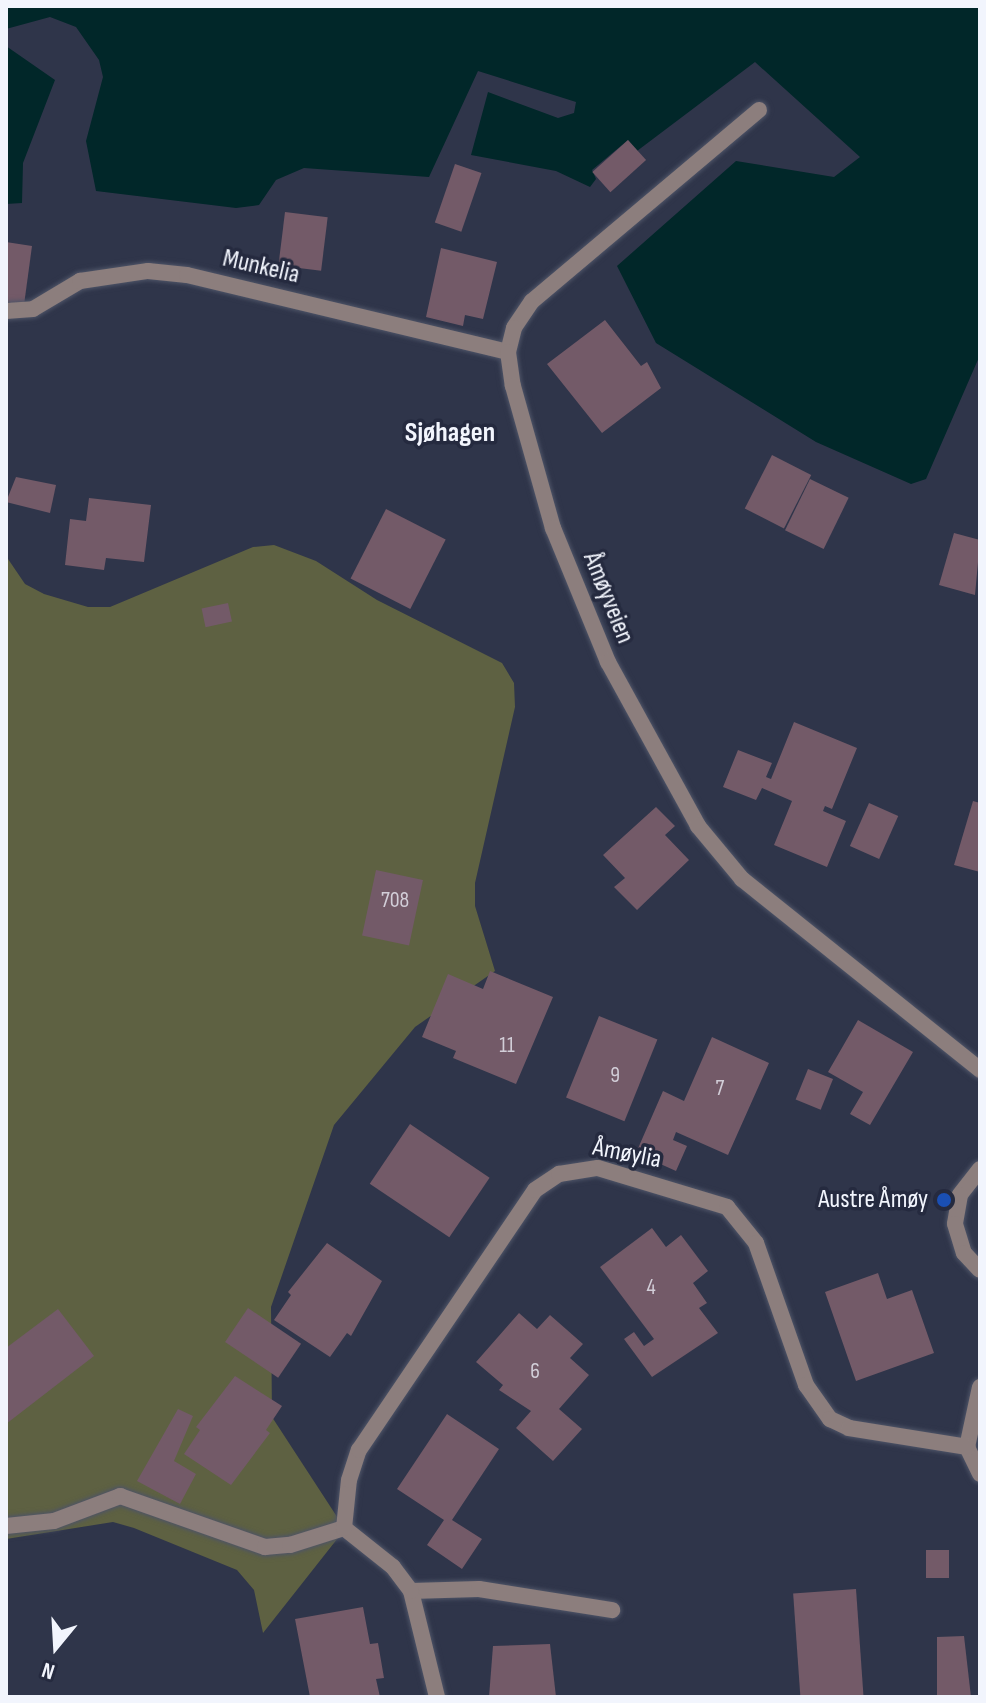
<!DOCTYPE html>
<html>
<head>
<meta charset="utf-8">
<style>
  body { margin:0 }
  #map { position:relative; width:986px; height:1703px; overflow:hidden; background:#2f354a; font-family:"Sofia Sans Condensed",sans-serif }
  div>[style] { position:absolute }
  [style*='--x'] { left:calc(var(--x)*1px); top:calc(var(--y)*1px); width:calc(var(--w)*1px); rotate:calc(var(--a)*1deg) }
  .green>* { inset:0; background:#5e6142 }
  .water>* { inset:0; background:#012729 }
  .building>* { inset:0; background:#735a68; transform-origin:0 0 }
  .roads { filter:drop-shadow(0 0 2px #4e5467) drop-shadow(0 0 2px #4e5467) }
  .lane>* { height:16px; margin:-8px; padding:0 8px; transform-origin:8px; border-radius:8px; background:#8c7e7d }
  .street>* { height:16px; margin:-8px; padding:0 8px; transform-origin:8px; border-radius:8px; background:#8c7e7d }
  .dots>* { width:22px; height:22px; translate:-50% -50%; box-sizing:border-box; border:4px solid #252a3f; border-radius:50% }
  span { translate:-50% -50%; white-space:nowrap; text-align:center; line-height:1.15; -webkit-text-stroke:7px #252a3f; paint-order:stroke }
  .number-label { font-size:22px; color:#d2ced8 }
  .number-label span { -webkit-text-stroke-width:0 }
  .street-label { font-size:26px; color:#f2f5fd }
  .poi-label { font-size:26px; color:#f2f5fd }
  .right { translate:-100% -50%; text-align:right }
  .neighbourhood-label { font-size:28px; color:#f2f5fd; font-weight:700 }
  .frame { position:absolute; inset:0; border:8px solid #f2f5fd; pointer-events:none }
  .north { position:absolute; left:16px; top:1607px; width:80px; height:80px; -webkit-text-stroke:6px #252a3f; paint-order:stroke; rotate:198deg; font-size:22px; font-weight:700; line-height:32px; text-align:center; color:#f2f5fd }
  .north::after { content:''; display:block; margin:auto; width:28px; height:36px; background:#f2f5fd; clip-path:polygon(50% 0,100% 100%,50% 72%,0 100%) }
</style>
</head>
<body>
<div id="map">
  <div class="green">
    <div style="clip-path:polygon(274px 545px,316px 561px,377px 600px,502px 663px,514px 683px,515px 707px,475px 883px,475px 906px,495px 971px,415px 1027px,334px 1125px,271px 1307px,272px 1417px,345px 1529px,263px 1633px,254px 1590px,237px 1570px,134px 1528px,113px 1522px,6px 1539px,6px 556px,25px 584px,44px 594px,88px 607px,110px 607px,253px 547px)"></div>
  </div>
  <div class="water">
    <div style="clip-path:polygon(6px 6px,980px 6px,980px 355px,926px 479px,911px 484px,816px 442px,656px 343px,617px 266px,736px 161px,834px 177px,860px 157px,755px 62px,637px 151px,628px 140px,592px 170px,596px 179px,590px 187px,556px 171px,471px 155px,488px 92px,558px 118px,574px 113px,576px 102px,478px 71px,429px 177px,304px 168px,276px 180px,259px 205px,236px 208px,96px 191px,86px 141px,103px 77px,99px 60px,76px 27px,50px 17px,6px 29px)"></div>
    <div style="clip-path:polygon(6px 46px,55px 80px,23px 163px,22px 203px,6px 204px)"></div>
  </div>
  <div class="building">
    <div style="left:628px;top:140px;width:27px;height:48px;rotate:48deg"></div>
    <div style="left:455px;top:164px;width:28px;height:62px;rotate:19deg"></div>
    <div style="left:285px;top:212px;width:43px;height:54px;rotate:7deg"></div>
    <div style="clip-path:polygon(6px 242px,32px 246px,24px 305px,6px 302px)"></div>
    <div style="clip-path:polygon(441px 248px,497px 262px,483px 319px,465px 315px,463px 326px,426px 317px)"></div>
    <div style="clip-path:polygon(605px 320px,641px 366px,647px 362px,661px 388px,602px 433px,547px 364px)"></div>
    <div style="left:772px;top:455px;width:44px;height:60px;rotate:27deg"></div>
    <div style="clip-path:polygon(16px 477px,56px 485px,50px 513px,6px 502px)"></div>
    <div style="left:810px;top:479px;width:43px;height:57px;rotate:26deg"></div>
    <div style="clip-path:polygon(89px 498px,151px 505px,144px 562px,106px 558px,104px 570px,65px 565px,70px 519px,86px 521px)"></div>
    <div style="left:386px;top:509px;width:67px;height:78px;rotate:27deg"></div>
    <div style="clip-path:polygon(954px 533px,980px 540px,975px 595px,939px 585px)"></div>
    <div style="left:228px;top:603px;width:19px;height:27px;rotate:78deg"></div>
    <div style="clip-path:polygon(794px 722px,857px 748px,832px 809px,825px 806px,823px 811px,846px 821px,827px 867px,774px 845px,792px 801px,762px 788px,756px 800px,723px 787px,738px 750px,772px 763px,766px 777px,771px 779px)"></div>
    <div style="clip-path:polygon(973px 801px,980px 803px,980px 872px,954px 865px)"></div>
    <div style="left:869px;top:803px;width:32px;height:47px;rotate:24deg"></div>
    <div style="clip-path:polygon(656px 807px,675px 826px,665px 835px,689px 860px,637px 910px,614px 887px,625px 878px,603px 855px)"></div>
    <div style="left:376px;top:870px;width:48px;height:67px;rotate:12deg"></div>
    <div style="clip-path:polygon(490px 971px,553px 997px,516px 1084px,453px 1058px,456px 1051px,422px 1037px,448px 974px,483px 989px)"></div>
    <div style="left:599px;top:1016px;width:63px;height:88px;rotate:22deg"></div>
    <div style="clip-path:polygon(858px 1020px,913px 1052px,870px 1125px,850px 1114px,863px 1092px,828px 1072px)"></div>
    <div style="clip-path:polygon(712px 1037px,769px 1063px,728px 1155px,676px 1132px,673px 1140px,687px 1146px,676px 1171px,636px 1153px,663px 1091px,684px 1101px)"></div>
    <div style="left:808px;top:1069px;width:27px;height:33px;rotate:22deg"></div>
    <div style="left:410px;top:1124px;width:96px;height:72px;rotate:34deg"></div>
    <div style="clip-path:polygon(652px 1228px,666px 1247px,681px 1235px,708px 1271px,693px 1283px,707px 1303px,699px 1308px,718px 1333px,652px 1377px,624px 1339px,634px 1332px,644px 1346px,654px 1339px,600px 1267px)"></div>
    <div style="clip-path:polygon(327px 1243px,382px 1281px,351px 1336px,347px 1333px,330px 1357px,274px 1320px,291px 1295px,288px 1292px)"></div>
    <div style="clip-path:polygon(878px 1273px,887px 1299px,912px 1290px,934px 1353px,856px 1381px,825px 1292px)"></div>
    <div style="left:248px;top:1308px;width:64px;height:41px;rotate:34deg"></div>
    <div style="clip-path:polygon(58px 1309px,94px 1356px,6px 1424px,6px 1348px)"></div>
    <div style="clip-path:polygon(519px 1313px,537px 1329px,550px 1315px,583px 1344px,570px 1358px,589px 1375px,559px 1409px,582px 1429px,553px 1461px,516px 1428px,531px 1411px,499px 1390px,503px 1385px,476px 1362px)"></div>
    <div style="clip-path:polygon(235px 1376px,282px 1406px,266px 1430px,270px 1433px,231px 1485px,184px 1454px,200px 1430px,196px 1427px)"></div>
    <div style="clip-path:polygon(178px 1409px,193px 1416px,174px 1461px,196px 1474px,180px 1504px,137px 1481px)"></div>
    <div style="clip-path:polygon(447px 1414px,499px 1449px,452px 1520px,482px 1539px,462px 1569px,427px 1545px,444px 1520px,397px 1489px)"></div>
    <div style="left:926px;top:1550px;width:23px;height:28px"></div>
    <div style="left:856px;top:1589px;width:108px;height:63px;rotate:86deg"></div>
    <div style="clip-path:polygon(363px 1607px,370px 1644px,378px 1643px,384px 1678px,376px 1679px,380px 1697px,310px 1697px,295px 1619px)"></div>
    <div style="clip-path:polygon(964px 1636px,971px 1697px,937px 1697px,937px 1637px)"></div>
    <div style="clip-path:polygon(550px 1644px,556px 1697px,489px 1697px,493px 1646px)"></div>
  </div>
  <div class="roads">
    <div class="lane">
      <div style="--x:6;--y:311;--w:27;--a:-4"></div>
      <div style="--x:33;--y:309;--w:55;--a:-30.8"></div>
      <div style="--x:80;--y:281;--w:69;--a:-8.4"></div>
      <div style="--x:148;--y:271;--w:39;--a:6"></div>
      <div style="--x:187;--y:275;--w:330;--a:13.5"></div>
      <div style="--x:980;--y:1169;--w:33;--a:128"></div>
      <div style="--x:960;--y:1195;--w:29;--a:100"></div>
      <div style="--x:955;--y:1224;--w:30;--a:73"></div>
      <div style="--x:964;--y:1253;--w:23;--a:47"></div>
      <div style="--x:6;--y:1526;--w:48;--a:-5.9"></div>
      <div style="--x:54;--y:1521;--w:71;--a:-20.7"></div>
      <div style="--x:120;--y:1496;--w:154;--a:19.4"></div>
      <div style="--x:265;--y:1547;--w:25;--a:-5"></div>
      <div style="--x:290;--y:1545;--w:57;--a:-17.5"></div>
    </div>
    <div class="street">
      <div style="--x:759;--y:110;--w:297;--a:139.9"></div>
      <div style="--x:532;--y:301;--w:32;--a:124"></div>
      <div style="--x:514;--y:328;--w:25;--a:104"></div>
      <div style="--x:508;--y:352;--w:34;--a:82"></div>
      <div style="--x:513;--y:386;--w:148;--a:74.3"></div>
      <div style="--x:553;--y:528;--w:145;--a:67.7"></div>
      <div style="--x:608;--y:662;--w:187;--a:61.2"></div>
      <div style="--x:698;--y:826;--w:69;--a:50.3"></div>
      <div style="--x:742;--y:879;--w:305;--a:38.7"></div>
      <div style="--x:980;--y:1387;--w:61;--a:102.2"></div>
      <div style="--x:967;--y:1447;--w:30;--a:64"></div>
      <div style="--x:411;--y:1591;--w:68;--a:-1.7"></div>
      <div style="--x:479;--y:1589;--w:135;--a:9"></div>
      <div style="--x:437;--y:1697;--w:109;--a:-103.8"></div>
      <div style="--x:411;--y:1591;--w:30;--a:-127"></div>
      <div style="--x:393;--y:1567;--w:63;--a:-141.5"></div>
      <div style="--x:344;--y:1528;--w:48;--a:-84.1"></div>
      <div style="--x:349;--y:1480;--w:32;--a:-72"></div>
      <div style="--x:359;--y:1450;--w:314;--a:-55.9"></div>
      <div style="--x:535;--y:1190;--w:29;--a:-34"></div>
      <div style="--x:559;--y:1174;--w:39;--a:-9"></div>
      <div style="--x:598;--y:1168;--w:135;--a:16.8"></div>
      <div style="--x:727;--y:1207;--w:46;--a:51.1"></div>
      <div style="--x:756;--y:1243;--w:151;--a:70.6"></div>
      <div style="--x:806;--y:1385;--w:42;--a:54.8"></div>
      <div style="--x:830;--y:1419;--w:21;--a:25"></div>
      <div style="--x:849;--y:1428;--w:120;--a:9.1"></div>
    </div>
  </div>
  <div class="dots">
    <div style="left:944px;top:1200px;background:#1a4fb4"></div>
  </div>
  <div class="number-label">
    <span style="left:395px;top:901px">708</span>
    <span style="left:507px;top:1046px">11</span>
    <span style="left:615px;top:1076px">9</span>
    <span style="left:720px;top:1089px">7</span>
    <span style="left:651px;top:1288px">4</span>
    <span style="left:535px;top:1372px">6</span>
  </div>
  <div class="street-label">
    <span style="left:261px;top:267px;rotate:13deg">Munkelia</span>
    <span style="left:608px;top:598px;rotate:68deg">Åmøyveien</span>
    <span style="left:627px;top:1154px;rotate:11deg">Åmøylia</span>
  </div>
  <div class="poi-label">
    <span class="right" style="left:928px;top:1200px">Austre Åmøy</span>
  </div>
  <div class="neighbourhood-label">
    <span style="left:450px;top:433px">Sjøhagen</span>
  </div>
  <div class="frame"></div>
  <div class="north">N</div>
</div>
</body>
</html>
